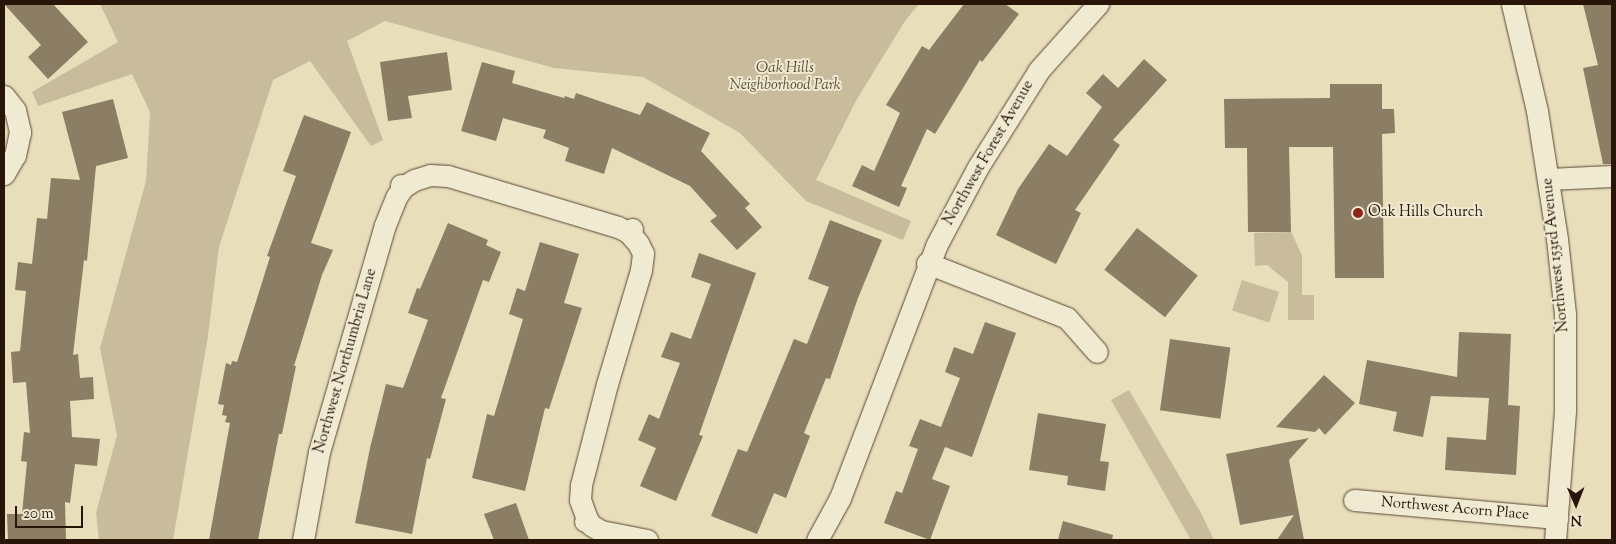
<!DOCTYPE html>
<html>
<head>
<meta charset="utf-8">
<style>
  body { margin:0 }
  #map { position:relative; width:1616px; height:544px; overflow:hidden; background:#e8deba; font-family:"Sorts Mill Goudy",serif }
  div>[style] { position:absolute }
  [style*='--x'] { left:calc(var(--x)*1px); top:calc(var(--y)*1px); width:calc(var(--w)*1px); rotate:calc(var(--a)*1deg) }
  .green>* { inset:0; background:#c8bc9c; transform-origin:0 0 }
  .building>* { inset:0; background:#8c7d65; transform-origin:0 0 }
  .roads { filter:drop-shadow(0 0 1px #594634) drop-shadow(0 0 1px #594634) }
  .minor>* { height:21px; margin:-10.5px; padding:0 10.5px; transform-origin:10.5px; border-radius:10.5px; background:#f0ead2 }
  .dots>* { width:14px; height:14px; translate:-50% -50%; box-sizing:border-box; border:2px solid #f0ead2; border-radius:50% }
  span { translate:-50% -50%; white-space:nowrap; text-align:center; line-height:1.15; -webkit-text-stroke:4px #f0ead2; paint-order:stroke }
  .park-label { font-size:15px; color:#594634; font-style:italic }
  .street-label { font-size:15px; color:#291408 }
  .poi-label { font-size:15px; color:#291408 }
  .left { translate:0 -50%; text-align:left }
  .frame { position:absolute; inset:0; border:5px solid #291408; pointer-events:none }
  .north { position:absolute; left:1551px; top:479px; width:50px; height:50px; -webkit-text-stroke:4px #f0ead2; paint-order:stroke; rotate:179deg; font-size:14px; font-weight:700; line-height:20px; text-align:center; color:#291408 }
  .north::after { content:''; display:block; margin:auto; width:18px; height:22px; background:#291408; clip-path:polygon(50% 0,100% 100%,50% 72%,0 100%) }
  .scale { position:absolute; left:15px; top:506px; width:68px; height:22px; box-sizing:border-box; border:2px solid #291408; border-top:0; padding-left:6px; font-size:15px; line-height:18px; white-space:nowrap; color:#291408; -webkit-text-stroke:4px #f0ead2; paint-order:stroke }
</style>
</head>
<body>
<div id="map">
  <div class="green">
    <div style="clip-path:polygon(100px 4px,919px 4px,905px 21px,857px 99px,816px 180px,911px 221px,903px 240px,806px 201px,740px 133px,643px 77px,554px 68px,385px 21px,347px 41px,383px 140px,371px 146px,310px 61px,273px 80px,219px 247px,208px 336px,173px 540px,99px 540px,96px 513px,117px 435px,100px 348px,146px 181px,150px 112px,132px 74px,38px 106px,32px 92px,118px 42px)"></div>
    <div style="clip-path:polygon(1291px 232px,1302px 255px,1302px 295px,1314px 295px,1314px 320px,1288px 320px,1288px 282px,1267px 265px,1255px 266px,1254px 233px)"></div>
    <div style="left:1242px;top:280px;width:39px;height:32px;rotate:18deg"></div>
    <div style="clip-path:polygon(1129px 390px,1201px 513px,1214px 540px,1191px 540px,1111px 400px)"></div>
  </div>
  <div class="building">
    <div style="clip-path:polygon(4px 4px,53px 4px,88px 42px,48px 79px,28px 57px,41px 45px)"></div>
    <div style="clip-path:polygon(964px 4px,1005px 4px,1019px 14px,982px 62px,980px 60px,935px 134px,927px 129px,901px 186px,907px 188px,899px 207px,852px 186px,862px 165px,874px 171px,900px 113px,886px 105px,922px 46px,929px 50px)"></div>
    <div style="clip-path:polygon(1583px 4px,1612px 4px,1612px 164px,1603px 164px,1583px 68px,1598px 65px)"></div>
    <div style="clip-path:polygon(447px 52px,452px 90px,408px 96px,412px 118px,388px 121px,380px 62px)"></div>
    <div style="clip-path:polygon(1144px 59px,1167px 80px,1113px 140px,1120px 145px,1075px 210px,1081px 213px,1056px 264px,996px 235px,1018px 189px,1049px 144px,1067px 156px,1102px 107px,1086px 93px,1103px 74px,1118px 88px)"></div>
    <div style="clip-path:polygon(482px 62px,515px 71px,512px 83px,564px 98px,565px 96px,574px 99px,576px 93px,640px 115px,647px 102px,710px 133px,701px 151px,750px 204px,745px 208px,762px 227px,737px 250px,710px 221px,717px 216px,690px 186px,612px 148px,604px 174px,565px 161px,569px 148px,543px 138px,546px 130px,503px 118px,496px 141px,461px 131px)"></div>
    <div style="clip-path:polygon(1330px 84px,1382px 84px,1382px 109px,1394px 109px,1395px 133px,1382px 134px,1384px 278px,1335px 278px,1333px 147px,1289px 147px,1291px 232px,1248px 232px,1247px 148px,1225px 148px,1224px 99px,1330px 98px)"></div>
    <div style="clip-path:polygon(113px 99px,128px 158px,96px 166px,87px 261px,84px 260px,73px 355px,78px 354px,80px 378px,93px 377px,94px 399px,70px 401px,72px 437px,100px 439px,97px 466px,75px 464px,70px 503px,65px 502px,66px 540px,8px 540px,7px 514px,22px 514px,27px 462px,21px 461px,24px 432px,30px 433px,26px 382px,13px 383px,11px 352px,20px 351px,26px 291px,15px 290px,18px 262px,32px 264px,37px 218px,47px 219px,51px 178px,80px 180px,62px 112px)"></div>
    <div style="clip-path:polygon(304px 115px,351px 132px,311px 243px,333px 250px,322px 275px,294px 366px,296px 366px,282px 434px,279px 434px,258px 540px,209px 540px,230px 423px,225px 422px,227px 416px,222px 415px,224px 405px,218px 404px,226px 363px,231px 365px,232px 361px,237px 362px,270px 257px,267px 256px,296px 176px,283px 171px)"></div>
    <div style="clip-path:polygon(830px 220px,882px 240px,858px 298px,830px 379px,826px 378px,804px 433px,810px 436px,786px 498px,774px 493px,757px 534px,711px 516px,738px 449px,747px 452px,794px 339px,807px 344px,829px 287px,808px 279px)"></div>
    <div style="clip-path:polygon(448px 223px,488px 240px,486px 245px,501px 252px,489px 282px,483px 280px,441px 398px,446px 399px,430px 459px,427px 458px,412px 534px,355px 523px,370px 448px,386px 384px,403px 388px,428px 320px,408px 313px,417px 288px,420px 289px)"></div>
    <div style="left:1137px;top:228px;width:77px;height:53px;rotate:38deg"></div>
    <div style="clip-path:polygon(540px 242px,579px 254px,564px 303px,582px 308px,549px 409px,545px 408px,525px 491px,472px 478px,487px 414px,494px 416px,523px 319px,509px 314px,517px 288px,525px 291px)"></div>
    <div style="clip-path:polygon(699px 253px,756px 273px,699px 435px,703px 436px,676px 501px,640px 486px,656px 448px,638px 440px,649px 414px,659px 419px,680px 363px,661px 357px,671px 332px,691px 339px,711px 284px,691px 277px)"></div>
    <div style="clip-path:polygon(985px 322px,1016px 333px,972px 457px,945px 447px,932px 479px,950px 486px,930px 540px,884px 523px,896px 491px,902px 493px,918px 449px,909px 446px,920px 419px,941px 427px,960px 378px,945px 372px,954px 347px,973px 354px)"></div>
    <div style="clip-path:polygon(1459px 332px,1511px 334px,1508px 405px,1520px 406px,1516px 475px,1445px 470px,1447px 437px,1486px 440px,1489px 398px,1431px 396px,1423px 437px,1393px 431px,1397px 412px,1359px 404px,1367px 360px,1457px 377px)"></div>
    <div style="left:1170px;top:339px;width:61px;height:72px;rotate:8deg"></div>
    <div style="clip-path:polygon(1324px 375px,1355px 403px,1325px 435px,1319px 428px,1315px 432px,1276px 427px)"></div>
    <div style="clip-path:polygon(1038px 413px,1106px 424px,1100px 461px,1109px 462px,1105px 491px,1067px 485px,1068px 476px,1029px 470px)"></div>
    <div style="clip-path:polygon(1309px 438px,1289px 460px,1304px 540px,1277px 540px,1294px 515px,1240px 525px,1226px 454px)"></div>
    <div style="clip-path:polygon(516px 503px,529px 540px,494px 540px,484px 514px)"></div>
    <div style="clip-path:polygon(1063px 521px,1113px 535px,1112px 540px,1058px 540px)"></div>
  </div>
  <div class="roads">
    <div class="minor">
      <div style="--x:1512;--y:4;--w:110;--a:76.8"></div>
      <div style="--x:1537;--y:111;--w:130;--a:81.1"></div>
      <div style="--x:1557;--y:239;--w:75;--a:83.9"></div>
      <div style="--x:1565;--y:314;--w:97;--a:90"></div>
      <div style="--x:1565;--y:411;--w:129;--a:94.4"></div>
      <div style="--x:4;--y:96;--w:18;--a:52"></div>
      <div style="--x:15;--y:110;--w:23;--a:77"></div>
      <div style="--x:20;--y:132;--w:24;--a:102"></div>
      <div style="--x:15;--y:155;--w:22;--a:120"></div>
      <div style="--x:1548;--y:179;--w:64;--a:-2.7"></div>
      <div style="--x:403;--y:187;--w:13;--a:-32"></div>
      <div style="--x:414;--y:180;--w:17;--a:-17"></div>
      <div style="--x:430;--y:175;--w:18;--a:3"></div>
      <div style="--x:448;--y:176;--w:177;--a:16.7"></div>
      <div style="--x:618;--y:227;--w:11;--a:27"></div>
      <div style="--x:628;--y:232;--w:5;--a:-37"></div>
      <div style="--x:927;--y:263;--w:150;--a:21.4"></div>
      <div style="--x:1067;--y:318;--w:45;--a:48.6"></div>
      <div style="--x:1354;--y:500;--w:204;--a:5.1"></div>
      <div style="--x:587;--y:519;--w:20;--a:-110"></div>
      <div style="--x:580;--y:500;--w:15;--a:-86"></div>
      <div style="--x:581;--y:485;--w:104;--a:-75.6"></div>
      <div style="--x:607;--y:384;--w:119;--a:-73.4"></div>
      <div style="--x:641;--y:270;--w:17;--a:-83"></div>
      <div style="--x:643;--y:253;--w:11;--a:-117"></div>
      <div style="--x:638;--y:243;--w:15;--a:-132"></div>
      <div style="--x:585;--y:521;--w:3;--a:-45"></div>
      <div style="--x:587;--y:519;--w:7;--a:56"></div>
      <div style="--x:591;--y:525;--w:12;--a:31"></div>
      <div style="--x:601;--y:531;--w:47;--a:11.1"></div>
      <div style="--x:303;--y:540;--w:89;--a:-79.7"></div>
      <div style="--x:319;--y:452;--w:236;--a:-73.8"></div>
      <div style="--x:385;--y:225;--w:31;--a:-68"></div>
      <div style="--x:397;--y:196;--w:11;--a:-56"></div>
      <div style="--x:403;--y:187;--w:3;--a:-135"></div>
      <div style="--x:817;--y:540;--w:48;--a:-61.3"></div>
      <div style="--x:840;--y:498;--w:270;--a:-69.1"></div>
      <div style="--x:936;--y:246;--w:89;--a:-62"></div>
      <div style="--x:978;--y:167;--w:115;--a:-57.8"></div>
      <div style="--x:1039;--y:70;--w:89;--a:-48.2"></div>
    </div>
  </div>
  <div class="dots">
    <div style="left:1358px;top:213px;background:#8f2418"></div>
  </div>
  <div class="park-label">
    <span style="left:785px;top:77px">Oak Hills<br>Neighborhood Park</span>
  </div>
  <div class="street-label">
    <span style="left:989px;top:153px;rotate:-60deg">Northwest Forest Avenue</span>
    <span style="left:1556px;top:255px;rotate:-96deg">Northwest 153rd Avenue</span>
    <span style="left:346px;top:361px;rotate:-74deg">Northwest Northumbria Lane</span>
    <span style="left:1455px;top:509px;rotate:5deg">Northwest Acorn Place</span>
  </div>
  <div class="poi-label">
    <span class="left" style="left:1368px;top:213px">Oak Hills Church</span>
  </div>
  <div class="frame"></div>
  <div class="north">N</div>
  <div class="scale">20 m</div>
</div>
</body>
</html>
